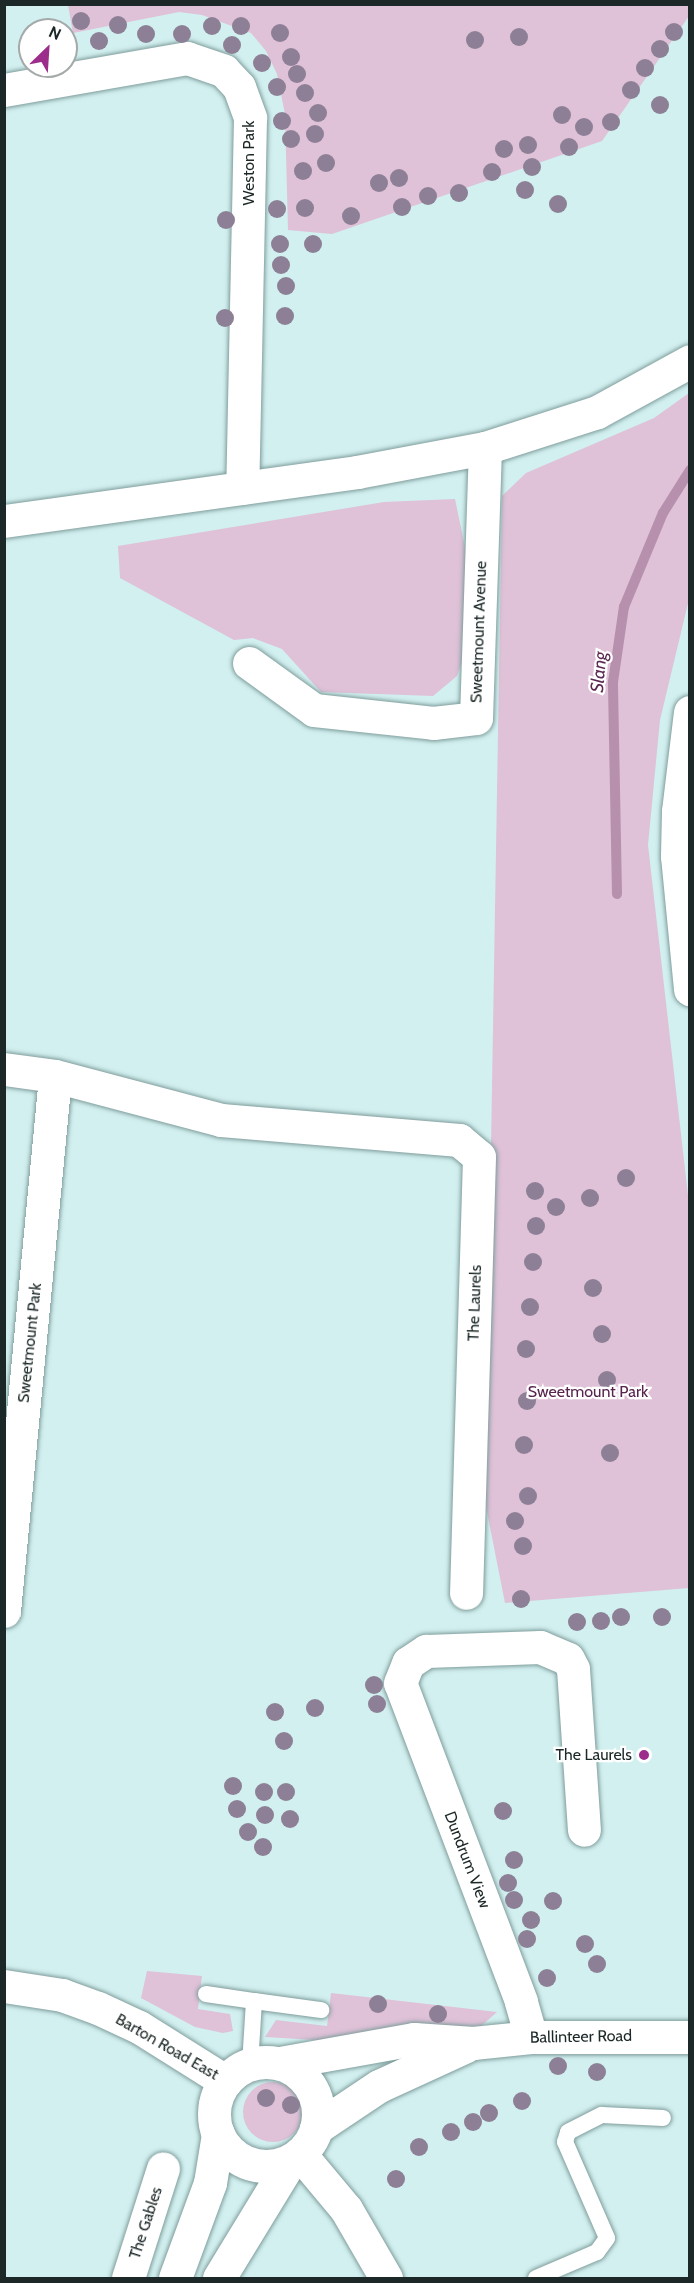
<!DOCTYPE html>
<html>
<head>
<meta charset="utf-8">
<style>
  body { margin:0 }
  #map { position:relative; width:694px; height:2283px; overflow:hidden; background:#d1f0ef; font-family:Cabin,sans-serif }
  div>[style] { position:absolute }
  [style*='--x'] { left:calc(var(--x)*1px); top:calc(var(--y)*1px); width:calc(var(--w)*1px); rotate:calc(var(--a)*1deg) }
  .green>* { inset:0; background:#dfc1d8 }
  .round { border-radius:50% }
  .stream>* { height:10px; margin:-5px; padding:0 5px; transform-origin:5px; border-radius:5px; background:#b790ae }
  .roads { filter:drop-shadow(0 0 2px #809d9c) drop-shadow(0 0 2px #809d9c) }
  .lane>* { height:16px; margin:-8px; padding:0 8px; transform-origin:8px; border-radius:8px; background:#fff }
  .street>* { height:33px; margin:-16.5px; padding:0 16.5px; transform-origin:16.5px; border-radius:16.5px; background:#fff }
  .secondary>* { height:33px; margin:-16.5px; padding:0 16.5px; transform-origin:16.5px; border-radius:16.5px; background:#fff }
  .secondary>.ring { margin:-16.5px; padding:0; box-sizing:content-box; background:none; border:33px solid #fff; border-radius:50% }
  .trees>* { width:18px; height:18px; margin:-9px; border-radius:50%; background:#8d8096 }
  .dots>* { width:16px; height:16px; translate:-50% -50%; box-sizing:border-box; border:3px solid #fff; border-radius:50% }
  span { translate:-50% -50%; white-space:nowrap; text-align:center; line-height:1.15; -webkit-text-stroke:4.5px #fff; paint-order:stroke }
  .street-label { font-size:16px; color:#1c2727 }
  .park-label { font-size:16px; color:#56244d }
  .poi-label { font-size:16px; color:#1c2727 }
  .right { translate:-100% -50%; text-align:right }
  .water-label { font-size:18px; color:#5b2953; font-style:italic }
  .frame { position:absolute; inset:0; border:6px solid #1c2727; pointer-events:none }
  .north { position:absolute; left:18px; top:18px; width:60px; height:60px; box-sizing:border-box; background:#fff; border:2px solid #a4a9a9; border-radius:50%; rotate:25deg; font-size:16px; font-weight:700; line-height:24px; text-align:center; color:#1c2727 }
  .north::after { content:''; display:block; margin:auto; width:21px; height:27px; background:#9c2d8b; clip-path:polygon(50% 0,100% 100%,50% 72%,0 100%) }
</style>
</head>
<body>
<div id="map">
  <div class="green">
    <div style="clip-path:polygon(689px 4px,689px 16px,602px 141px,332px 234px,288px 230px,285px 114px,277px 74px,266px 51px,251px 33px,202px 15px,179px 12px,73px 33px,68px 5px)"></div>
    <div style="clip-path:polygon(689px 393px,689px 599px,660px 720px,648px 845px,690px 1213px,689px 1588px,505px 1603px,485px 1502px,502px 496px,526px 473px,654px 418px)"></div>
    <div style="clip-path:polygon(455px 499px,466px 552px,470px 640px,457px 676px,433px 696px,321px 692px,282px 649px,253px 638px,234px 640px,120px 578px,118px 546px,384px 502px)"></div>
    <div style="clip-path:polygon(147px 1971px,202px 1976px,198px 2009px,230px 2014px,233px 2031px,223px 2033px,195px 2027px,141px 1998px)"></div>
    <div style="clip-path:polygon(331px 1993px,497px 2012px,479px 2028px,333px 2041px,265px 2037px,276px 2020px,327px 2026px)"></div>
    <div class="round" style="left:243px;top:2082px;width:60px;height:60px"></div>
  </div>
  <div class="stream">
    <div style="--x:617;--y:894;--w:212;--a:-91.1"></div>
    <div style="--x:613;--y:682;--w:76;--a:-81.7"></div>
    <div style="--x:624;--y:607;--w:102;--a:-67.5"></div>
    <div style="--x:663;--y:513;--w:51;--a:-57.9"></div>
  </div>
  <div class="roads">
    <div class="lane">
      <div style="--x:206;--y:1994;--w:49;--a:8.3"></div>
      <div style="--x:254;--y:2001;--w:63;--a:93.6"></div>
      <div style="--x:254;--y:2001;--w:68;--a:7.7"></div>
      <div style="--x:536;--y:2278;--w:66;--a:-23.1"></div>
      <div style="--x:597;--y:2252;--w:17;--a:-54"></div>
      <div style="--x:607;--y:2238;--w:105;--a:-113.6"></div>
      <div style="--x:565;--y:2142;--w:10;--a:-73"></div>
      <div style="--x:568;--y:2132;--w:38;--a:-27"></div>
      <div style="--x:602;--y:2115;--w:61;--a:2.8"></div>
    </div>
    <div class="street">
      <div style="--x:4;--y:90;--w:186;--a:-9.9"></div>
      <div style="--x:187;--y:58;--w:39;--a:19"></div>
      <div style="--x:224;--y:71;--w:22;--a:47"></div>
      <div style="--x:239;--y:87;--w:33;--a:70"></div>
      <div style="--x:250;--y:118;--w:370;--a:91.2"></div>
      <div style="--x:4;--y:521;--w:356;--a:-7.9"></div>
      <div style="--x:357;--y:472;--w:130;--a:-10.6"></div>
      <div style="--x:485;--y:448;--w:118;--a:-17.8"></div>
      <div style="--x:597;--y:412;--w:106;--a:-28.7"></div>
      <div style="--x:249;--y:663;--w:80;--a:35.9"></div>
      <div style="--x:314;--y:710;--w:120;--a:6.2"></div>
      <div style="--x:433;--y:723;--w:43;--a:-6.6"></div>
      <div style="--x:476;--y:718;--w:270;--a:-88.1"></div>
      <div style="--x:4;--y:1069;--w:51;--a:7.8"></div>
      <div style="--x:55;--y:1076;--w:172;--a:14.8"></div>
      <div style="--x:221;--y:1120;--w:239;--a:4.8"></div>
      <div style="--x:459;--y:1140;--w:26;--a:40"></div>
      <div style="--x:479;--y:1157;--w:436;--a:91.7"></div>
      <div style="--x:4;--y:1611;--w:537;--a:-84.55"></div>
      <div style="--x:531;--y:2037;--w:37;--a:-106"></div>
      <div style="--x:521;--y:2001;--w:340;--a:-110.8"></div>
      <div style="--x:400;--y:1683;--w:22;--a:-68"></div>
      <div style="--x:408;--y:1663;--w:22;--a:-34"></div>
      <div style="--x:426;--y:1651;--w:114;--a:-2"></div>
      <div style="--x:540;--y:1647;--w:30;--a:23"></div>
      <div style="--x:568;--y:1659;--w:11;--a:63"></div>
      <div style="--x:573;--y:1669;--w:161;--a:86.1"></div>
      <div style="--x:300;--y:2154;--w:72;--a:50.1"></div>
      <div style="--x:346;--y:2209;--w:80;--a:59.9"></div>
      <div style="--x:128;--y:2278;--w:115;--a:-72.3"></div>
    </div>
    <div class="secondary">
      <div style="--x:690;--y:712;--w:100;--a:96.9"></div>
      <div style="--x:678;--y:811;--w:45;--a:91.3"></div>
      <div style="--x:677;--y:856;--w:134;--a:84.4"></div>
      <div style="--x:4;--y:1986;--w:59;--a:8.8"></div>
      <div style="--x:62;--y:1995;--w:38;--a:20"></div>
      <div style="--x:98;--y:2008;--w:45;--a:24.9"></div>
      <div style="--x:139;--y:2027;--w:102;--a:32.1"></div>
      <div class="ring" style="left:214px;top:2062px;width:71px;height:71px"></div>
      <div style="--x:280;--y:2063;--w:136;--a:-10.2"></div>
      <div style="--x:414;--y:2039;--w:59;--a:3.9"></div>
      <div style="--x:473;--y:2043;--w:58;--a:-5.9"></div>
      <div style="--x:531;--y:2037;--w:159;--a:0"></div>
      <div style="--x:316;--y:2128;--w:76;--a:-33.7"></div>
      <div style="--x:379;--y:2086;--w:96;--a:-24.7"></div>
      <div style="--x:175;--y:2278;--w:101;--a:-69.8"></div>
      <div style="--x:210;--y:2183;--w:50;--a:-80.7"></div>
      <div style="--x:219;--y:2278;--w:138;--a:-58.6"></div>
    </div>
  </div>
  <div class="trees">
    <div style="left:81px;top:21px"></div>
    <div style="left:118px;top:25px"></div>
    <div style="left:212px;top:26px"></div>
    <div style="left:241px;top:26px"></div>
    <div style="left:674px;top:32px"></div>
    <div style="left:280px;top:33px"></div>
    <div style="left:146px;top:34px"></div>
    <div style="left:182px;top:34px"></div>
    <div style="left:519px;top:37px"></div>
    <div style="left:475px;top:40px"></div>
    <div style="left:99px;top:41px"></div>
    <div style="left:232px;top:45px"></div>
    <div style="left:660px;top:49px"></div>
    <div style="left:291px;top:57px"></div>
    <div style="left:262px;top:63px"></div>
    <div style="left:645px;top:68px"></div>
    <div style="left:297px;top:74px"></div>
    <div style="left:277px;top:87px"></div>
    <div style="left:631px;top:90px"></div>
    <div style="left:305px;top:93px"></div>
    <div style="left:660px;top:105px"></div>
    <div style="left:318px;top:113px"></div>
    <div style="left:562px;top:115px"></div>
    <div style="left:282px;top:121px"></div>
    <div style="left:611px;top:122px"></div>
    <div style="left:584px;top:127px"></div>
    <div style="left:315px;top:134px"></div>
    <div style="left:291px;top:139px"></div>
    <div style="left:528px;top:145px"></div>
    <div style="left:569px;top:147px"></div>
    <div style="left:504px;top:149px"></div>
    <div style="left:326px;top:163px"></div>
    <div style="left:532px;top:167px"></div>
    <div style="left:303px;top:171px"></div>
    <div style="left:492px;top:172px"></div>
    <div style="left:399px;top:178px"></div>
    <div style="left:379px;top:183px"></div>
    <div style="left:525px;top:190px"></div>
    <div style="left:459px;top:193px"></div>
    <div style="left:428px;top:196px"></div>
    <div style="left:558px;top:204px"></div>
    <div style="left:402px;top:207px"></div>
    <div style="left:305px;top:208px"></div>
    <div style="left:277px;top:209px"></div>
    <div style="left:351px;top:216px"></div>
    <div style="left:226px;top:220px"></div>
    <div style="left:280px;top:244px"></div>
    <div style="left:313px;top:244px"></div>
    <div style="left:281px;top:265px"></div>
    <div style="left:286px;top:286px"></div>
    <div style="left:285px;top:316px"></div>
    <div style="left:225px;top:318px"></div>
    <div style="left:626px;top:1178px"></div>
    <div style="left:535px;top:1191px"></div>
    <div style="left:590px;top:1198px"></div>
    <div style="left:556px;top:1207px"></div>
    <div style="left:536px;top:1226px"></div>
    <div style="left:533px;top:1262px"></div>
    <div style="left:593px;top:1288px"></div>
    <div style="left:530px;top:1307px"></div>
    <div style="left:602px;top:1334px"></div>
    <div style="left:526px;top:1349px"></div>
    <div style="left:607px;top:1380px"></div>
    <div style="left:527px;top:1401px"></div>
    <div style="left:524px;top:1445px"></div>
    <div style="left:610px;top:1453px"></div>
    <div style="left:528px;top:1496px"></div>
    <div style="left:515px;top:1521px"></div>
    <div style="left:523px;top:1546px"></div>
    <div style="left:521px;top:1599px"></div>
    <div style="left:621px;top:1617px"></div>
    <div style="left:662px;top:1617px"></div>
    <div style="left:601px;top:1621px"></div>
    <div style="left:577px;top:1622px"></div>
    <div style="left:374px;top:1685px"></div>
    <div style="left:377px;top:1704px"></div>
    <div style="left:315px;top:1708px"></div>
    <div style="left:275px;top:1712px"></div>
    <div style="left:284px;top:1741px"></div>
    <div style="left:233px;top:1786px"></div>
    <div style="left:264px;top:1792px"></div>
    <div style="left:286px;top:1792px"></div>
    <div style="left:237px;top:1809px"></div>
    <div style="left:503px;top:1811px"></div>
    <div style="left:265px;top:1815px"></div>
    <div style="left:290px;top:1819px"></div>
    <div style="left:248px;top:1832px"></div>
    <div style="left:263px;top:1847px"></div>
    <div style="left:514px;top:1860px"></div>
    <div style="left:508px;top:1883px"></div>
    <div style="left:514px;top:1900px"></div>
    <div style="left:553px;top:1901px"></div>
    <div style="left:531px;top:1920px"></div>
    <div style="left:527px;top:1939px"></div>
    <div style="left:585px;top:1944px"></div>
    <div style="left:597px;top:1964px"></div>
    <div style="left:547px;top:1978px"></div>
    <div style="left:378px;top:2004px"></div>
    <div style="left:438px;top:2014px"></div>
    <div style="left:558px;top:2066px"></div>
    <div style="left:597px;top:2072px"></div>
    <div style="left:266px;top:2098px"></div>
    <div style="left:522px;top:2101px"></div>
    <div style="left:291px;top:2105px"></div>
    <div style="left:489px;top:2113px"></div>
    <div style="left:473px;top:2122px"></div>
    <div style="left:451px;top:2132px"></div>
    <div style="left:419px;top:2147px"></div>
    <div style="left:396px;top:2179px"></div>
  </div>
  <div class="dots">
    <div style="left:644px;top:1755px;background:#9c2d8b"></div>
  </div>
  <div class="street-label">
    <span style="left:249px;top:163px;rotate:-90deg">Weston Park</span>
    <span style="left:479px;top:632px;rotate:-88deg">Sweetmount Avenue</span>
    <span style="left:475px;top:1303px;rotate:-88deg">The Laurels</span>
    <span style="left:30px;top:1343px;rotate:-84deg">Sweetmount Park</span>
    <span style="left:467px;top:1860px;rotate:69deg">Dundrum View</span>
    <span style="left:581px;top:2037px;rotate:-1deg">Ballinteer Road</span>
    <span style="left:167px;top:2047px;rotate:30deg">Barton Road East</span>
    <span style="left:146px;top:2223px;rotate:-72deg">The Gables</span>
  </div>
  <div class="park-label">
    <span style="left:588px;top:1392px">Sweetmount Park</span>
  </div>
  <div class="poi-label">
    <span class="right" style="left:632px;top:1755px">The Laurels</span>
  </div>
  <div class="water-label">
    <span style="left:599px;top:672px;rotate:-85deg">Slang</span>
  </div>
  <div class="frame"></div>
  <div class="north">N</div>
</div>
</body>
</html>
